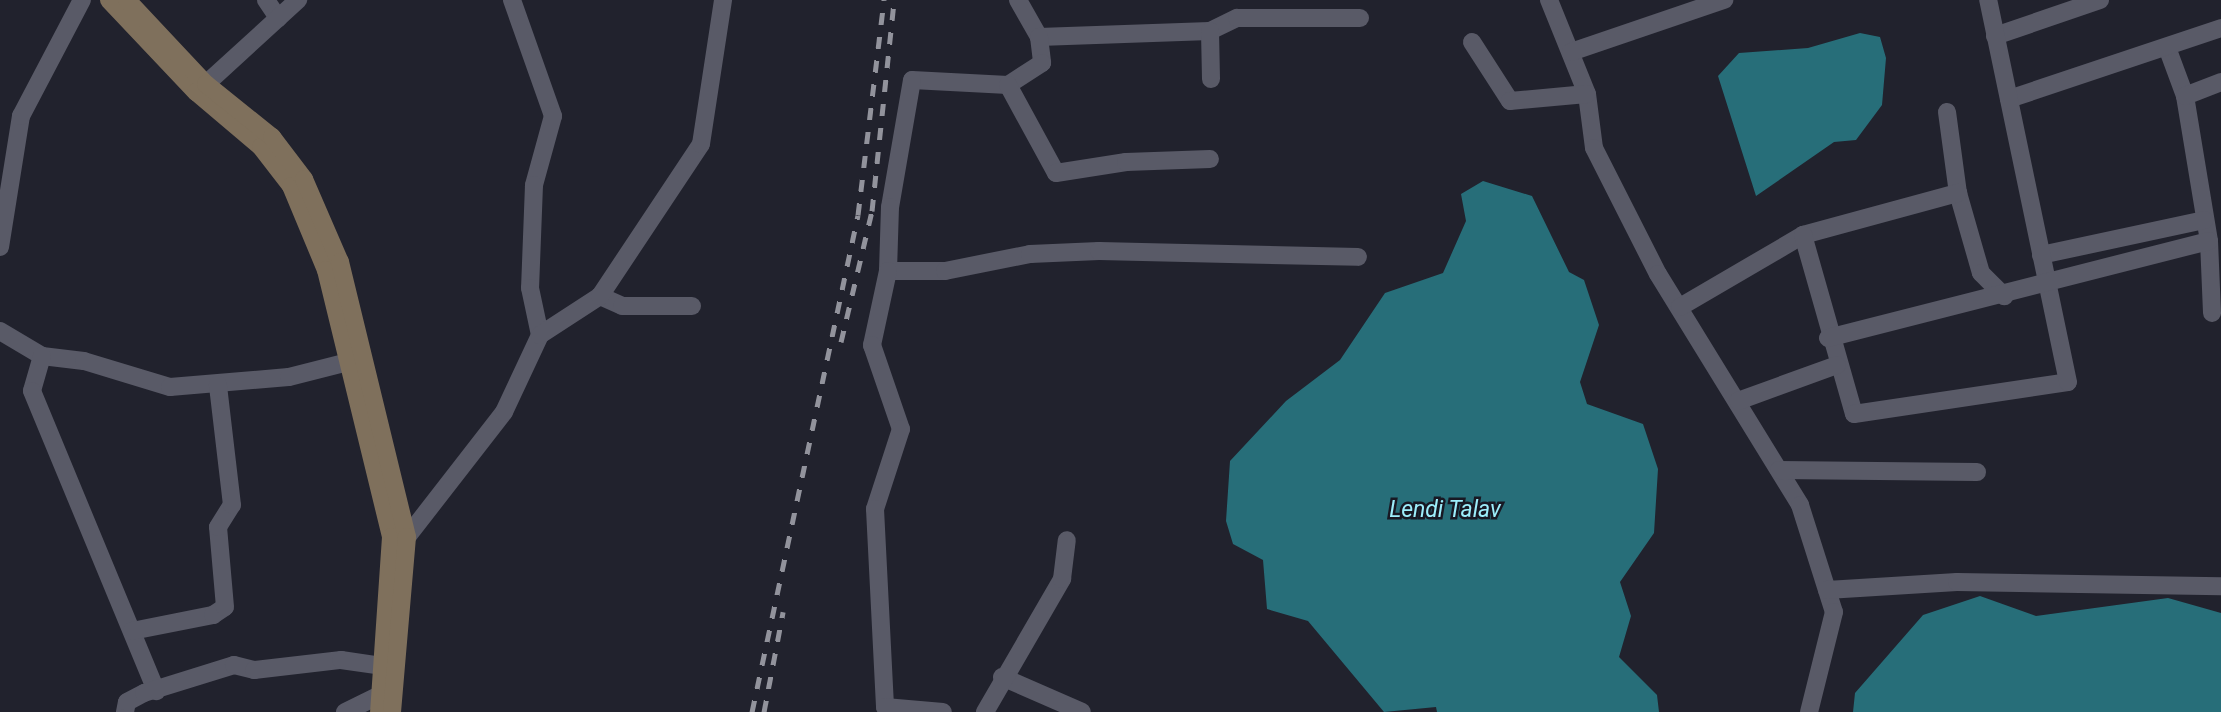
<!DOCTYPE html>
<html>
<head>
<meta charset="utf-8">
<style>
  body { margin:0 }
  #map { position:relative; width:2221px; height:712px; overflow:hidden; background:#21222d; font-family:Roboto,sans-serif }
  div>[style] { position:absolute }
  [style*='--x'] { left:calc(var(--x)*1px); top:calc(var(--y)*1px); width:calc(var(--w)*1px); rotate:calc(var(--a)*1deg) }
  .water>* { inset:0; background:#276e79 }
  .street>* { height:18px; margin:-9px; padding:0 9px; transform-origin:9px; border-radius:9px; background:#595a67 }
  .secondary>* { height:18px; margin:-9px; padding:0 9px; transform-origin:9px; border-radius:9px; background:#7f705c }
  .rail>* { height:5px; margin-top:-2.5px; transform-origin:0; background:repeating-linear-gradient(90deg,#92939c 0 12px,transparent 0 24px) }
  span { translate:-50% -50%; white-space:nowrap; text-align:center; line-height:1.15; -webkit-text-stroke:5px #181823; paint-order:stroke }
  .water-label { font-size:23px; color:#9deefb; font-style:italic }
</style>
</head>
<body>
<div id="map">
  <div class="water">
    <div style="clip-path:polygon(1860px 33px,1880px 37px,1886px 58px,1882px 105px,1856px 140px,1834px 142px,1756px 196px,1718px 76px,1739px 53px,1808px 48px)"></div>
    <div style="clip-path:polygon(1483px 181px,1532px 196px,1569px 272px,1584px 280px,1599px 325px,1580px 382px,1587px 404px,1643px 424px,1658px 469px,1654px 533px,1620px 582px,1631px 616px,1619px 657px,1657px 695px,1659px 712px,1437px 712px,1436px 707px,1384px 712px,1308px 621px,1267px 609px,1263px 560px,1233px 544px,1226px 521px,1230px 461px,1286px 401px,1340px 360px,1385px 293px,1443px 273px,1466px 221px,1461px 194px)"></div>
    <div style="clip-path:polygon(1980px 596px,2036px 616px,2168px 598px,2221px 613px,2221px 712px,1853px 712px,1855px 693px,1923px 615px)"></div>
  </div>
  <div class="street">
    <div style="--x:266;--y:0;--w:22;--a:56"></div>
    <div style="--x:512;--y:0;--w:123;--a:70.5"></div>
    <div style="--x:553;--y:116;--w:72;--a:105.4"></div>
    <div style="--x:534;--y:185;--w:103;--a:92.2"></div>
    <div style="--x:530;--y:288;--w:48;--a:78"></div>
    <div style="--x:1018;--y:0;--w:43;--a:60.4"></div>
    <div style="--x:1039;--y:37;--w:171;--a:-2"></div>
    <div style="--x:1210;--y:31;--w:30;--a:-26"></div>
    <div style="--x:1237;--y:18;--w:123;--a:0"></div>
    <div style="--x:1549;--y:0;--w:101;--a:68"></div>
    <div style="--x:1587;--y:94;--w:54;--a:82.6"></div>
    <div style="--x:1594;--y:148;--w:141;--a:63.1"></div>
    <div style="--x:1658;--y:274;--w:271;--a:58.4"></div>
    <div style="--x:1800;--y:505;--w:112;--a:72.4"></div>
    <div style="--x:1834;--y:612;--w:103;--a:104"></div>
    <div style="--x:1210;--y:31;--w:48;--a:88.8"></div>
    <div style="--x:1995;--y:36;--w:111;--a:-18.9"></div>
    <div style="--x:1039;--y:37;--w:26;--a:83"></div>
    <div style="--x:1042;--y:63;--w:40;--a:147.1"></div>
    <div style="--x:1008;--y:85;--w:96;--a:-177"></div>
    <div style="--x:912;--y:80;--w:129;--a:99.8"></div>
    <div style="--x:890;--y:207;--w:64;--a:91.8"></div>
    <div style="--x:888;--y:271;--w:57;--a:0"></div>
    <div style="--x:945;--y:271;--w:87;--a:-11.3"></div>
    <div style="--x:1030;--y:254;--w:69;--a:-2.5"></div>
    <div style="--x:1099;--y:251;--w:259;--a:1.3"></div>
    <div style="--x:1472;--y:42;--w:70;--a:57.2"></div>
    <div style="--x:1510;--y:101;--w:77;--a:-5.2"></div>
    <div style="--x:2168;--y:50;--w:49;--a:69.7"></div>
    <div style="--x:2185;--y:96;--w:147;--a:80.6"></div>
    <div style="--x:2209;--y:241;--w:72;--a:87.6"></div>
    <div style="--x:1571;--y:52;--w:162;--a:-18.8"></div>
    <div style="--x:206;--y:84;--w:125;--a:-42.4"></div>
    <div style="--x:1008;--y:85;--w:100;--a:61.4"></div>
    <div style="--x:1056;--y:173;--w:71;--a:-8.9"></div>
    <div style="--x:1126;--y:162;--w:84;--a:-2"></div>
    <div style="--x:2185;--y:96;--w:39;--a:-21"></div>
    <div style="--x:2009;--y:99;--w:224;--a:-18.5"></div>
    <div style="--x:1947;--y:112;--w:82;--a:82.3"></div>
    <div style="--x:1958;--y:193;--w:83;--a:74"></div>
    <div style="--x:1981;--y:273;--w:33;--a:45"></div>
    <div style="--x:1803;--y:235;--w:161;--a:-15.2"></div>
    <div style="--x:0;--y:247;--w:133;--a:-80.9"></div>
    <div style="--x:21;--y:116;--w:131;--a:-62.3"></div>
    <div style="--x:2041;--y:255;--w:167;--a:-12.1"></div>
    <div style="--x:888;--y:271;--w:76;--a:102.2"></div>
    <div style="--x:872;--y:345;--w:89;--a:71"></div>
    <div style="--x:901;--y:429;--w:84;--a:108"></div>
    <div style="--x:875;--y:509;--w:198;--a:87.1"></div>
    <div style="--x:885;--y:707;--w:58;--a:4.9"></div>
    <div style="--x:600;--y:296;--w:24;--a:24"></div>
    <div style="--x:622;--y:306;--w:70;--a:0"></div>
    <div style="--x:1680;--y:307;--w:143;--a:-30.3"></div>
    <div style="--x:1803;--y:235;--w:186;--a:74.1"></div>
    <div style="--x:1854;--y:414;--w:216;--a:-8.5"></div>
    <div style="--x:2068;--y:382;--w:390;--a:-101.8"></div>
    <div style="--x:0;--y:331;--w:49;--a:30.8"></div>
    <div style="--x:42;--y:356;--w:42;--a:6.8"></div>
    <div style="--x:84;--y:361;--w:90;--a:16.8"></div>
    <div style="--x:170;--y:387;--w:119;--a:-4.8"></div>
    <div style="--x:289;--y:377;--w:65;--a:-14.3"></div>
    <div style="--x:1828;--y:338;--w:393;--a:-14.3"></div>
    <div style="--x:42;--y:356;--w:36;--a:106"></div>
    <div style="--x:32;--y:391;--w:325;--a:67.5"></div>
    <div style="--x:1738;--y:401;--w:105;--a:-20"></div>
    <div style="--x:1779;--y:470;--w:198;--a:0.6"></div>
    <div style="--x:407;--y:537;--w:158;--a:-52.2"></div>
    <div style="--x:504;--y:412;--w:85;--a:-64.9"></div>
    <div style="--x:540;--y:335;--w:72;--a:-33"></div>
    <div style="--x:600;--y:296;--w:182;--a:-56.4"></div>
    <div style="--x:701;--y:144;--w:146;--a:-81.3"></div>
    <div style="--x:1827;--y:590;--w:130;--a:-3.5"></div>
    <div style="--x:1957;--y:582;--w:264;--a:0.9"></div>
    <div style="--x:132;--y:631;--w:83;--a:-11.2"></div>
    <div style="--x:213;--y:615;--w:14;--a:-34"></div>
    <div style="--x:225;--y:607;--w:80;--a:-95"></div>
    <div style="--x:218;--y:527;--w:26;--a:-58"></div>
    <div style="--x:232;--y:505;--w:121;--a:-96.7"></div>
    <div style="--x:1002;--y:677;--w:87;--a:23.6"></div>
    <div style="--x:125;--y:712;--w:10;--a:-79"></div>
    <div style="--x:127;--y:702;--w:19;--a:-28"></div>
    <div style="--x:144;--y:693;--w:94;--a:-17.3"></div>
    <div style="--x:234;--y:665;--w:21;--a:14"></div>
    <div style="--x:254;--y:670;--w:88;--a:-6.6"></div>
    <div style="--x:341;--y:660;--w:41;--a:8.3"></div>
    <div style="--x:345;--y:712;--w:39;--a:-26"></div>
    <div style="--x:985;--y:712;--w:154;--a:-59.9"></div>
    <div style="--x:1062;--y:579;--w:39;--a:-83"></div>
  </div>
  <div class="secondary">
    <div style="--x:109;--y:0;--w:127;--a:46.6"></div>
    <div style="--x:196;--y:92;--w:85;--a:40.2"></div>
    <div style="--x:261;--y:147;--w:49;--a:52.4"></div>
    <div style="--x:291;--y:186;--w:91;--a:67.4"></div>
    <div style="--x:326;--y:270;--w:275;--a:76.3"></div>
    <div style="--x:391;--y:537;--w:175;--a:93.9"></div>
    <div style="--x:127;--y:0;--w:115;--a:46.8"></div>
    <div style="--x:206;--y:84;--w:85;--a:38.8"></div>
    <div style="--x:272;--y:137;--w:53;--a:52.7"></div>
    <div style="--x:304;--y:179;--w:90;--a:66.6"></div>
    <div style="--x:340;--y:262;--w:283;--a:76.3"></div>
    <div style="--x:407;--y:537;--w:176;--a:94.9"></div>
  </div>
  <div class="rail">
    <div style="--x:841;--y:342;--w:135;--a:-76.7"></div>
    <div style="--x:872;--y:211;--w:212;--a:-84"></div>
    <div style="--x:752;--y:712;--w:508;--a:-77.96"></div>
    <div style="--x:858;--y:215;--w:217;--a:-83.1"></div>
    <div style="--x:764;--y:712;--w:102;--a:-79.2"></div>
  </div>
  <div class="water-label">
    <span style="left:1445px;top:510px">Lendi Talav</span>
  </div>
</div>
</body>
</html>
